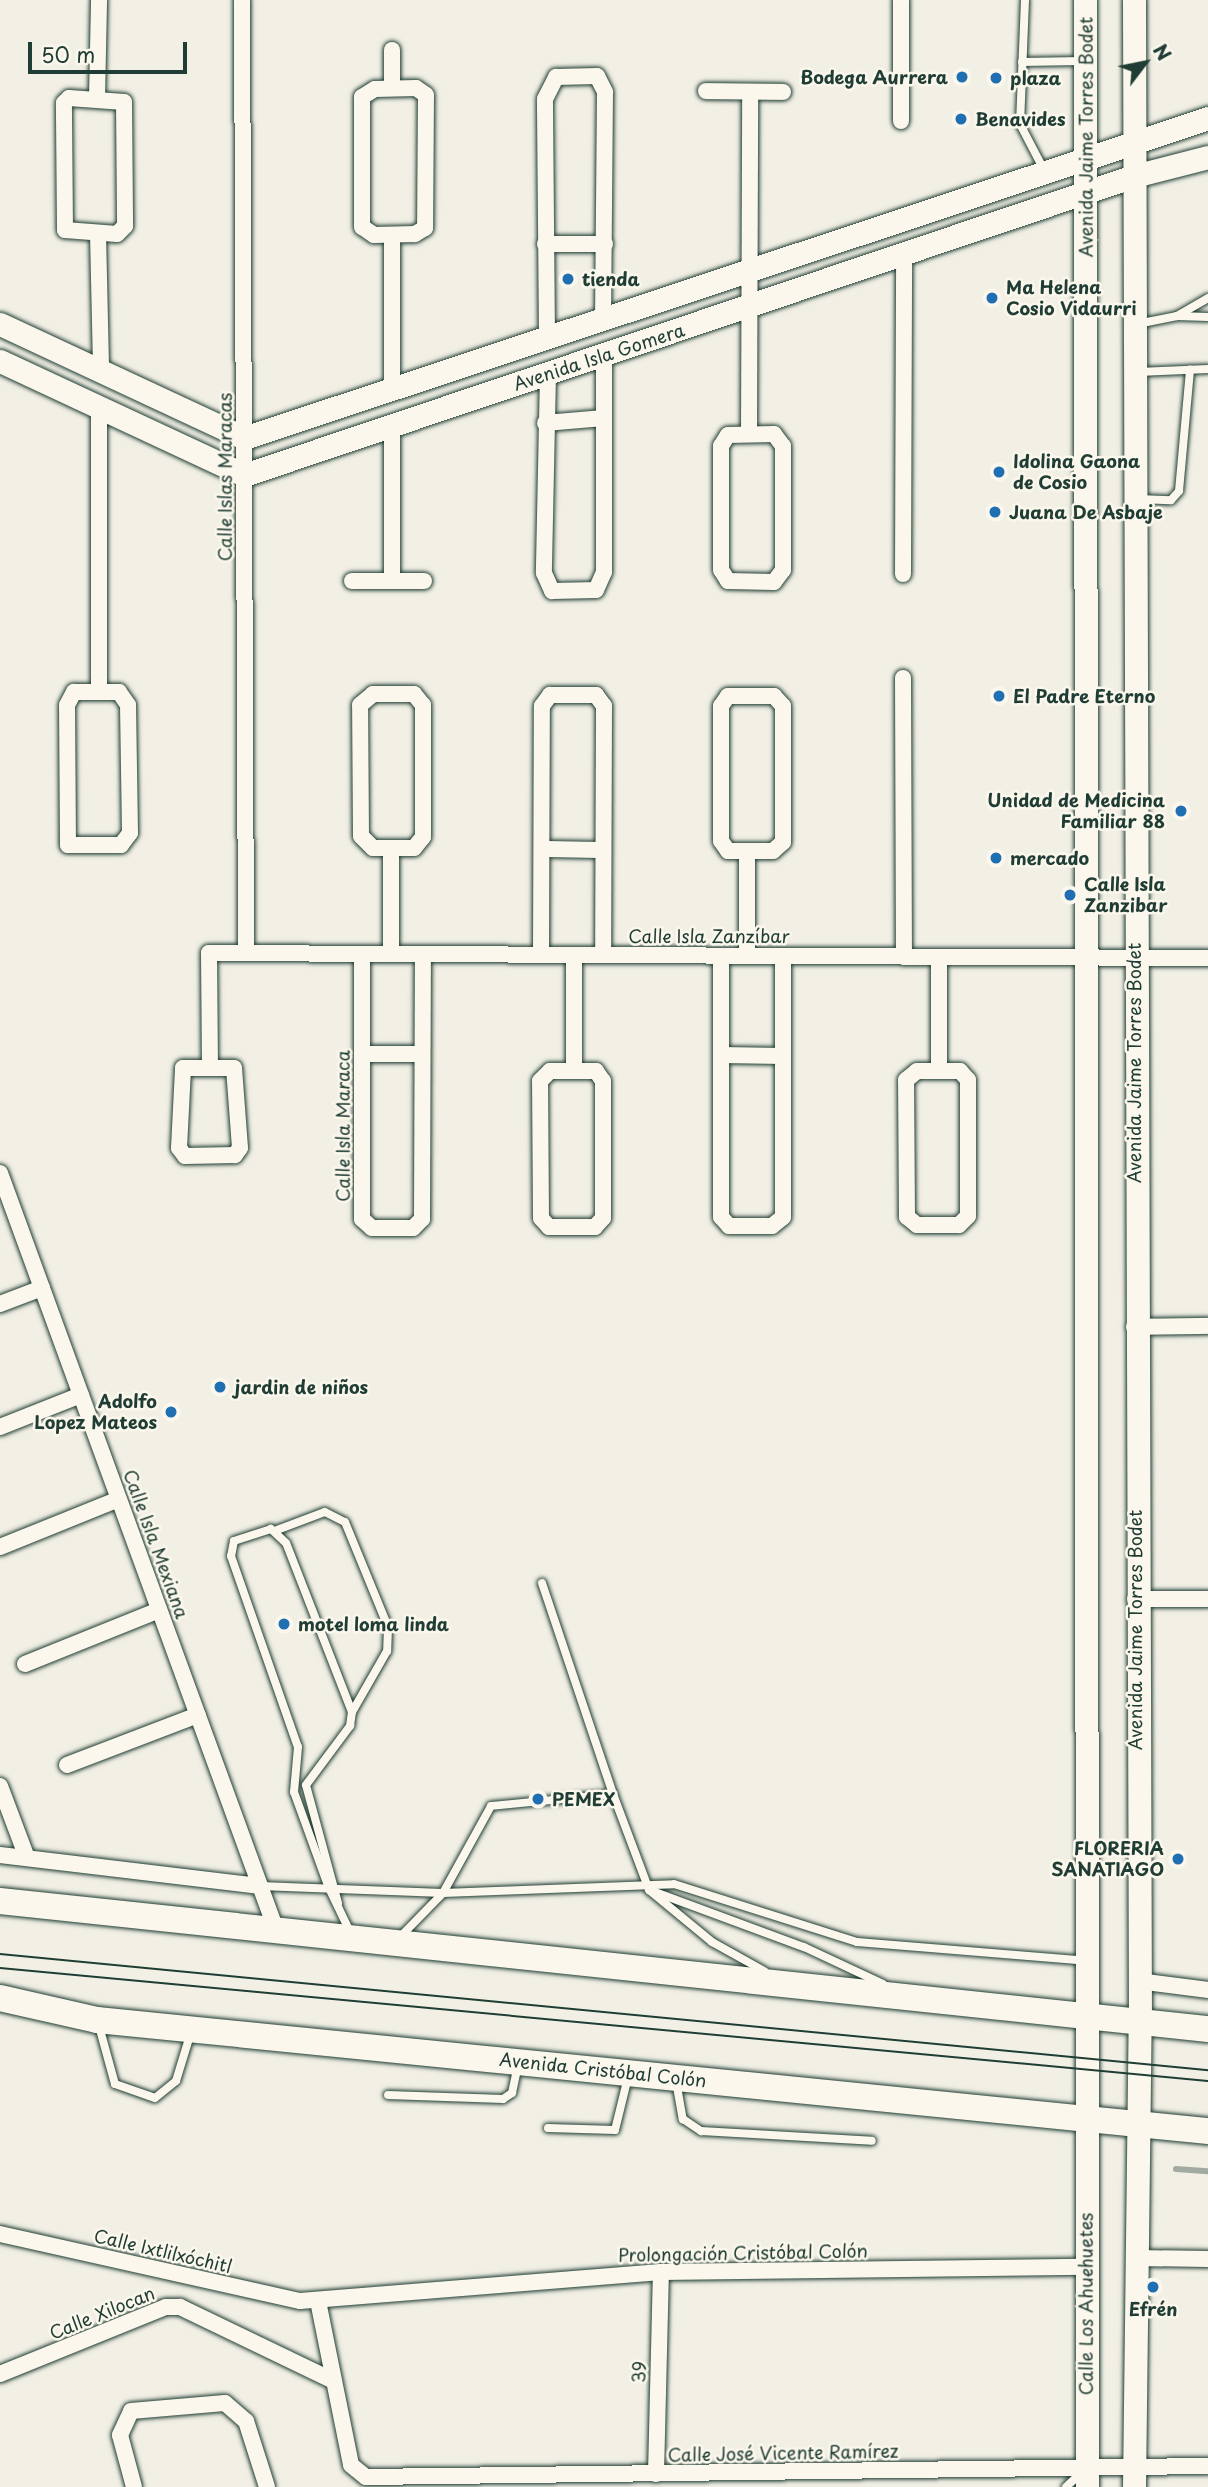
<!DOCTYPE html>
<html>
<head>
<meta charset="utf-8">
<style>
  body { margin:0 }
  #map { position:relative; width:1208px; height:2487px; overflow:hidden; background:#f2f0e5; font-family:"Playpen Sans",sans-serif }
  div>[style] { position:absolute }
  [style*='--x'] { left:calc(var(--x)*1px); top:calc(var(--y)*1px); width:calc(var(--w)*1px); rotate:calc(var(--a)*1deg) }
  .stream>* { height:6px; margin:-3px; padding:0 3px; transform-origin:3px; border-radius:3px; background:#a2aba1 }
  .roads { filter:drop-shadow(0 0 2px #1f3d34) drop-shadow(0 0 2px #1f3d34) }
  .lane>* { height:8px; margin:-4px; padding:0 4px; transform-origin:4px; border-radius:4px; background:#fbf7ec }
  .street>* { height:16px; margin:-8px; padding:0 8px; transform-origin:8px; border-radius:8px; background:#fbf7ec }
  .secondary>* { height:23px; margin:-11.5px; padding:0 11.5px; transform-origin:11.5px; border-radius:11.5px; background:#fbf7ec }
  .primary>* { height:26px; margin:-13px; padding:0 13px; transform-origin:13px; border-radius:13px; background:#fbf7ec }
  .tram>* { height:2px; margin:-1px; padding:0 1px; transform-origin:1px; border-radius:1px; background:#1f3d34 }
  .dots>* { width:19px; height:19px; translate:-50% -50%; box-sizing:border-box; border:4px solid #fbf7ec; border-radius:50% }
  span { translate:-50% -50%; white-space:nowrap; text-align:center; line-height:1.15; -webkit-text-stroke:5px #fbf7ec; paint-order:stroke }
  .poi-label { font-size:18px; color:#1f3d34; font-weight:700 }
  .right { translate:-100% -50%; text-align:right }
  .left { translate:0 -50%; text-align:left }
  .street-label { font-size:18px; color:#1f3d34 }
  .north { position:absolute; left:1110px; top:28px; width:70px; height:70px; -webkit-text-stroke:5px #fbf7ec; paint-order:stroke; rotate:58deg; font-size:19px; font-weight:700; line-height:28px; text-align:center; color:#1f3d34 }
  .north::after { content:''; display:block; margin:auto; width:24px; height:32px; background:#1f3d34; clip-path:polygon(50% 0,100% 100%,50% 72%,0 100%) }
  .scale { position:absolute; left:28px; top:42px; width:159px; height:32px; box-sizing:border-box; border:4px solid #1f3d34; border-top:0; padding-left:9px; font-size:21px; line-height:24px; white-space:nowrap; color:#1f3d34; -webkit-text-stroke:5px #fbf7ec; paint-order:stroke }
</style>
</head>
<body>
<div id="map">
  <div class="stream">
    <div style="--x:1176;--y:2169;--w:32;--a:4"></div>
  </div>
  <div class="roads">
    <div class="lane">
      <div style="--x:1025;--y:0;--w:124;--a:92.3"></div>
      <div style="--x:1020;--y:124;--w:52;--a:62.4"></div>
      <div style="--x:1022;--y:62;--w:60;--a:-1"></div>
      <div style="--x:1177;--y:316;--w:31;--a:2"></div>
      <div style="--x:1137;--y:324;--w:41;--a:-11.3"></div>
      <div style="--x:1177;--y:316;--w:36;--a:-30"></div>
      <div style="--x:1138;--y:372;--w:70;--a:-2.5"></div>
      <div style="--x:1137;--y:499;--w:34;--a:2"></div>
      <div style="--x:1171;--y:500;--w:12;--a:-48"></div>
      <div style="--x:1179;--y:491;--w:122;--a:-84.8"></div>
      <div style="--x:277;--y:1530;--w:51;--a:-20.6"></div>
      <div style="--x:325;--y:1512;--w:22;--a:27"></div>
      <div style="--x:345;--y:1522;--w:113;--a:67.7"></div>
      <div style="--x:388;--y:1627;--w:24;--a:92"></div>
      <div style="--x:387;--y:1651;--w:70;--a:119.8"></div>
      <div style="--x:542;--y:1583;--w:223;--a:71.4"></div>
      <div style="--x:260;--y:1886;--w:183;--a:2.2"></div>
      <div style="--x:443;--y:1893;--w:231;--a:-2.2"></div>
      <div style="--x:674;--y:1884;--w:192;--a:17.6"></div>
      <div style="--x:857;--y:1942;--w:230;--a:4.7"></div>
      <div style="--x:655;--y:1892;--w:159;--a:20.3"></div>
      <div style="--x:804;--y:1947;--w:87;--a:25.1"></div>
      <div style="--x:338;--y:1903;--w:122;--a:-105.2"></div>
      <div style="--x:306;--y:1785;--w:74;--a:-53.3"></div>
      <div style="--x:350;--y:1726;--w:14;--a:-82"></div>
      <div style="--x:352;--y:1712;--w:181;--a:-111.3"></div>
      <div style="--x:286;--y:1543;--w:21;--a:-137"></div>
      <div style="--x:271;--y:1529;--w:39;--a:162"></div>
      <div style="--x:234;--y:1541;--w:15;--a:101"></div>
      <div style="--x:231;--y:1556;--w:202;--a:70.7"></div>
      <div style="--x:298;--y:1747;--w:45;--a:95.1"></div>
      <div style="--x:294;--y:1792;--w:102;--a:70"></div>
      <div style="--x:329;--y:1888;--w:51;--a:64.4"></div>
      <div style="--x:399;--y:1938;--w:63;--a:-45.6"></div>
      <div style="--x:443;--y:1893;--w:99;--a:-61.1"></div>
      <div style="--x:491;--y:1806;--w:123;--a:-5.6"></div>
      <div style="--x:613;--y:1794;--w:103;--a:69.4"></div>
      <div style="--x:649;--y:1890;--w:82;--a:39.5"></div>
      <div style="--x:712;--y:1942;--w:60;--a:29.1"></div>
      <div style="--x:99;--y:2026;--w:60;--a:74.6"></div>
      <div style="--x:115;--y:2084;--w:42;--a:19.3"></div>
      <div style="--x:155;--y:2098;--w:27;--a:-39"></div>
      <div style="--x:176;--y:2081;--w:51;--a:-73"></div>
      <div style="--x:676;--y:2081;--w:39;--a:80"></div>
      <div style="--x:683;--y:2119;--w:22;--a:34"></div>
      <div style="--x:701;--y:2131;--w:171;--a:3.3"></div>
      <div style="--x:388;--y:2095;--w:115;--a:2"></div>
      <div style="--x:503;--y:2099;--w:11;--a:-34"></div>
      <div style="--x:512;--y:2093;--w:29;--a:-78"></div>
      <div style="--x:548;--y:2128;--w:67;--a:1.7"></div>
      <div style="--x:615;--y:2130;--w:55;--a:-76.2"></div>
      <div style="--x:1066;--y:2487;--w:22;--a:-43"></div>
    </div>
    <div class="street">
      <div style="--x:242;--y:0;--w:953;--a:89.76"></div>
      <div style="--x:901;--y:0;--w:121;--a:90"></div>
      <div style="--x:392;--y:50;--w:38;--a:90"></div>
      <div style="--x:416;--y:88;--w:12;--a:35"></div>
      <div style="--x:426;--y:95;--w:133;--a:90.4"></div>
      <div style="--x:425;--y:228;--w:12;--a:149"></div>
      <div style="--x:415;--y:234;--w:41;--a:178.6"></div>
      <div style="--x:374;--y:235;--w:14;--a:-146"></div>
      <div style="--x:362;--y:227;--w:130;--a:-90"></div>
      <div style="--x:362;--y:97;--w:15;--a:-32"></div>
      <div style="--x:375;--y:89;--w:41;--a:-1.4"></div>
      <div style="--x:706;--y:91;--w:77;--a:0.7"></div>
      <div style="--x:69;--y:98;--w:55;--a:4.2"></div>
      <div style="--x:124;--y:102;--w:124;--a:89.5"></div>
      <div style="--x:125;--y:226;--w:11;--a:135"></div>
      <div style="--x:117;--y:234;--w:52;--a:-175.6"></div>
      <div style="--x:65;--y:230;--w:127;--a:-90.5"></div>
      <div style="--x:64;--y:103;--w:7;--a:-45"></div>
      <div style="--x:97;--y:98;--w:98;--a:-88.8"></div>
      <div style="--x:98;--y:234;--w:137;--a:88.7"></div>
      <div style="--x:545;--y:244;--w:60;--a:0"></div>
      <div style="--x:547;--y:337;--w:238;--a:-90.5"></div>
      <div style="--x:545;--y:99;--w:25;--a:-63"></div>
      <div style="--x:556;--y:77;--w:41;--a:-1.4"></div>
      <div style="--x:597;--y:76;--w:18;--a:63"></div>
      <div style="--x:605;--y:92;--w:227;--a:90.5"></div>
      <div style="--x:548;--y:374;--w:199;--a:91.2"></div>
      <div style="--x:544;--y:573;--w:20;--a:66"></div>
      <div style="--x:552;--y:591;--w:44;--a:-1.3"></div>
      <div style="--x:596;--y:590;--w:20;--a:-66"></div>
      <div style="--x:604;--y:572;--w:216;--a:-90"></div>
      <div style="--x:392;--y:388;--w:153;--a:-90"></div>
      <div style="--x:99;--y:407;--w:285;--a:90"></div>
      <div style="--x:545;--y:423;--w:59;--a:-4.8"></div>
      <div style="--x:749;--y:434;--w:342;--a:-89.8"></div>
      <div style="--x:774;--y:434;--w:15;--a:53"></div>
      <div style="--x:783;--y:446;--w:124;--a:90"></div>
      <div style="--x:783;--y:570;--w:15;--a:127"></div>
      <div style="--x:774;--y:582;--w:46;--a:-178.8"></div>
      <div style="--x:728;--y:581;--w:13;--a:-122"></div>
      <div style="--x:721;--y:570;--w:124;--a:-90"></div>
      <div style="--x:721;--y:446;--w:13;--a:-58"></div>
      <div style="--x:728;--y:435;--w:46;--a:-1.2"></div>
      <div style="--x:903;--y:574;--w:317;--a:-89.8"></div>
      <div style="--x:352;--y:581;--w:72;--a:0"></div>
      <div style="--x:392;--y:581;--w:156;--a:-90"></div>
      <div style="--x:903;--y:678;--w:279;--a:89.8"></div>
      <div style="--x:74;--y:692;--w:45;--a:0"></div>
      <div style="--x:119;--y:692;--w:16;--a:55"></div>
      <div style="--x:128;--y:705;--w:128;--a:89.1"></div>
      <div style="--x:130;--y:833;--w:15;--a:127"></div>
      <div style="--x:121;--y:845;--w:53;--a:180"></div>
      <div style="--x:68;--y:845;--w:140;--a:-90.4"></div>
      <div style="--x:67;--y:705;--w:15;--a:-62"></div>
      <div style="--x:373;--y:694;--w:41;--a:0"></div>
      <div style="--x:414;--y:694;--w:14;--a:51"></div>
      <div style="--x:423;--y:705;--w:132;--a:90"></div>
      <div style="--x:423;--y:837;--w:14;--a:129"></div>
      <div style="--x:414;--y:848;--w:41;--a:180"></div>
      <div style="--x:373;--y:848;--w:17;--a:-135"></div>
      <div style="--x:361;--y:836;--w:131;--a:-90.4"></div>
      <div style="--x:360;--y:705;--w:17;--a:-40"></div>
      <div style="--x:728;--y:696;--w:46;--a:0"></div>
      <div style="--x:774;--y:696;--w:13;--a:48"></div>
      <div style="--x:783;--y:706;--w:136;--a:90"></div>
      <div style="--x:783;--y:842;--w:13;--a:138"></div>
      <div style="--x:773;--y:851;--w:45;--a:180"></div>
      <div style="--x:728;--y:851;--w:12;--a:-125"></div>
      <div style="--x:721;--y:841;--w:135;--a:-90"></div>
      <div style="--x:721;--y:706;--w:12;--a:-55"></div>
      <div style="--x:543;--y:849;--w:60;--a:1"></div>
      <div style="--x:362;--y:954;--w:265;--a:90"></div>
      <div style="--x:362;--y:1219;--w:13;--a:42"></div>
      <div style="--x:372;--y:1228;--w:41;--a:0"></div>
      <div style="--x:413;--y:1228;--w:13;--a:-45"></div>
      <div style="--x:422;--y:1219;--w:265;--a:-89.8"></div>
      <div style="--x:391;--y:954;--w:106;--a:-90"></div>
      <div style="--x:541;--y:955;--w:249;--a:-89.8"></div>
      <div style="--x:542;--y:706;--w:14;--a:-54"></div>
      <div style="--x:550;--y:695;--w:46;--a:0"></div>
      <div style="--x:596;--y:695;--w:14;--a:54"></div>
      <div style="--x:604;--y:706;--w:249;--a:90.2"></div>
      <div style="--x:721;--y:956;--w:261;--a:90"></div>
      <div style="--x:721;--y:1217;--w:12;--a:48"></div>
      <div style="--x:729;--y:1226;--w:43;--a:0"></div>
      <div style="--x:772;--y:1226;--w:14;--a:-39"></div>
      <div style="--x:783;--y:1217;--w:261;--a:-90"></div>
      <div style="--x:747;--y:956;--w:105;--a:-90"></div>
      <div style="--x:939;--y:957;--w:114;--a:90"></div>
      <div style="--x:362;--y:1054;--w:60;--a:0"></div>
      <div style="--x:721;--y:1055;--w:62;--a:0.9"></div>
      <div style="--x:183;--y:1068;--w:51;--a:0"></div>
      <div style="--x:234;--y:1068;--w:80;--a:85.7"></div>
      <div style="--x:240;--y:1148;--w:9;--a:126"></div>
      <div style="--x:235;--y:1155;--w:50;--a:178.9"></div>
      <div style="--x:185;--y:1156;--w:10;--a:-127"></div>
      <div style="--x:179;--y:1148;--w:80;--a:-87.1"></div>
      <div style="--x:210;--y:1068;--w:115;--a:-90.5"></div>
      <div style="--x:209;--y:953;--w:999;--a:0.29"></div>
      <div style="--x:550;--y:1071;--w:46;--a:0"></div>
      <div style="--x:596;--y:1071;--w:12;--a:55"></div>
      <div style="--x:603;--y:1081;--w:137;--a:90"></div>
      <div style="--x:603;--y:1218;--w:12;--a:132"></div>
      <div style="--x:595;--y:1227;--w:46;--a:180"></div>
      <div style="--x:549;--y:1227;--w:12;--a:-132"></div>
      <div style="--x:541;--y:1218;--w:137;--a:-90.4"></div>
      <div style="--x:540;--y:1081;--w:14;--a:-45"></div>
      <div style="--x:574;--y:1071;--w:116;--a:-90"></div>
      <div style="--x:917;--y:1071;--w:43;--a:0"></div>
      <div style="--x:960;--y:1071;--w:12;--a:48"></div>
      <div style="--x:968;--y:1080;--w:136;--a:90"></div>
      <div style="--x:968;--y:1216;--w:13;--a:135"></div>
      <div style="--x:959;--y:1225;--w:42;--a:180"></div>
      <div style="--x:917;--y:1225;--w:13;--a:-141"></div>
      <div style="--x:907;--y:1217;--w:137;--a:-90.4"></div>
      <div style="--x:906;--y:1080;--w:14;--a:-39"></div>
      <div style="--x:0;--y:1173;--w:803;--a:69.96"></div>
      <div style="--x:0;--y:1304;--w:45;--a:-20.9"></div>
      <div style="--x:1134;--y:1327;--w:74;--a:-0.8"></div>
      <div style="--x:0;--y:1427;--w:87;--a:-21.6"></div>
      <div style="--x:0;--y:1547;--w:128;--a:-22"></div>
      <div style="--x:1135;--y:1599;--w:73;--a:0"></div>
      <div style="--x:25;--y:1664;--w:144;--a:-21.9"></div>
      <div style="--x:67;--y:1765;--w:140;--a:-20.9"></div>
      <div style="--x:0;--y:1786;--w:77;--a:69.4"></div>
      <div style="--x:0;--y:1855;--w:262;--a:6.8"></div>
      <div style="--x:1138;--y:1981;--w:71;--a:7.3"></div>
      <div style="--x:0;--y:2234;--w:307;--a:12.6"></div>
      <div style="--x:300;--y:2301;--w:362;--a:-4.6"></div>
      <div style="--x:661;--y:2272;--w:425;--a:-0.7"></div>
      <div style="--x:1137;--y:2258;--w:71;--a:0.8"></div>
      <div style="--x:318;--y:2301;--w:167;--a:78.6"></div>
      <div style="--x:351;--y:2465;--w:19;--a:39"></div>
      <div style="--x:366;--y:2477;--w:842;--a:-0.75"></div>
      <div style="--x:0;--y:2374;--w:179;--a:-22"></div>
      <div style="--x:166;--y:2307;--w:14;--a:0"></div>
      <div style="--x:180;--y:2307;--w:169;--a:25.7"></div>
      <div style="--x:656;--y:2474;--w:202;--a:-88.6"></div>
      <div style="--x:134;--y:2487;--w:54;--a:-105.1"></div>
      <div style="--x:120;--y:2435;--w:26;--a:-65"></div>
      <div style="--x:131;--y:2411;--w:94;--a:-4.9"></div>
      <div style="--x:225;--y:2403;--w:28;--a:41"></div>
      <div style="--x:246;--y:2421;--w:69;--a:72.3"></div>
    </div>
    <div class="secondary">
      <div style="--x:1085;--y:0;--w:2487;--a:89.95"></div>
      <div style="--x:0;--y:324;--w:269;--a:25"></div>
      <div style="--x:244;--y:438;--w:1016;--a:-18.36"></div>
      <div style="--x:0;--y:361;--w:269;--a:25"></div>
      <div style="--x:244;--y:475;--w:939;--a:-18.57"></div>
      <div style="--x:1134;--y:176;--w:76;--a:-14.4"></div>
      <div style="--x:1134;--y:2487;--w:464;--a:-89.3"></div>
      <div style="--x:1140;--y:2023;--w:2023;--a:-90.17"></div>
    </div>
    <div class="primary">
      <div style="--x:0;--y:1901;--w:1215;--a:6.05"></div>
      <div style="--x:0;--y:1998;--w:99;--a:12.8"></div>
      <div style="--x:97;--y:2020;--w:1117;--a:5.71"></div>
    </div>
  </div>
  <div class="tram">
    <div style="--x:0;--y:1954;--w:1214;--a:5.49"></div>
    <div style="--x:0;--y:1968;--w:1213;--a:5.34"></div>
  </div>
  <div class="dots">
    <div style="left:962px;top:77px;background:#1f6fb2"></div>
    <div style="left:996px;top:78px;background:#1f6fb2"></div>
    <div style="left:961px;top:119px;background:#1f6fb2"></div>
    <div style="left:568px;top:279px;background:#1f6fb2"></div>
    <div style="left:992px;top:298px;background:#1f6fb2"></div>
    <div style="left:999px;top:472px;background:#1f6fb2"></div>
    <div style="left:995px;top:512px;background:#1f6fb2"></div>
    <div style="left:999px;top:696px;background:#1f6fb2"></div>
    <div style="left:1181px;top:811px;background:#1f6fb2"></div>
    <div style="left:996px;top:858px;background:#1f6fb2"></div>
    <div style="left:1070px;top:895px;background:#1f6fb2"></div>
    <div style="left:220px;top:1387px;background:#1f6fb2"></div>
    <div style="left:171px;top:1412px;background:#1f6fb2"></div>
    <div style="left:284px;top:1624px;background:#1f6fb2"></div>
    <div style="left:538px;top:1799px;background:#1f6fb2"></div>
    <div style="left:1178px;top:1859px;background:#1f6fb2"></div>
    <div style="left:1153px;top:2287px;background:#1f6fb2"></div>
  </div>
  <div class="poi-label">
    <span class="right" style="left:948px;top:77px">Bodega Aurrera</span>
    <span class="left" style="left:1010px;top:78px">plaza</span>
    <span class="left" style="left:975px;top:119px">Benavides</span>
    <span class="left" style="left:582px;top:279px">tienda</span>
    <span class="left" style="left:1006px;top:298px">Ma Helena<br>Cosio Vidaurri</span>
    <span class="left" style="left:1013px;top:472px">Idolina Gaona<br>de Cosio</span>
    <span class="left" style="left:1009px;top:512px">Juana De Asbaje</span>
    <span class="left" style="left:1013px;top:696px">El Padre Eterno</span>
    <span class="right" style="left:1165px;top:811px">Unidad de Medicina<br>Familiar 88</span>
    <span class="left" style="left:1010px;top:858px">mercado</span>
    <span class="left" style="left:1084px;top:895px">Calle Isla<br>Zanzibar</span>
    <span class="left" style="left:234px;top:1387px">jardin de niños</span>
    <span class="right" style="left:157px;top:1412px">Adolfo<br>Lopez Mateos</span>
    <span class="left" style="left:298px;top:1624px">motel loma linda</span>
    <span class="left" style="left:552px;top:1799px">PEMEX</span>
    <span class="right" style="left:1164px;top:1859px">FLORERIA<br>SANATIAGO</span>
    <span style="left:1153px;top:2309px">Efrén</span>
  </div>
  <div class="street-label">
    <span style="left:1086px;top:137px;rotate:-90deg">Avenida Jaime Torres Bodet</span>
    <span style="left:599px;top:357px;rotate:-18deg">Avenida Isla Gomera</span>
    <span style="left:225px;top:477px;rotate:-90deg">Calle Islas Maracas</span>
    <span style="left:709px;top:936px">Calle Isla Zanzíbar</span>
    <span style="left:1134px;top:1063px;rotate:-90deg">Avenida Jaime Torres Bodet</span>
    <span style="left:343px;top:1126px;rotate:-90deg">Calle Isla Maraca</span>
    <span style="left:156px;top:1544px;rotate:70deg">Calle Isla Mexiana</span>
    <span style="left:1135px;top:1630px;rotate:-90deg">Avenida Jaime Torres Bodet</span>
    <span style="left:603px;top:2070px;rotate:6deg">Avenida Cristóbal Colón</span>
    <span style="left:163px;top:2251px;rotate:13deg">Calle Ixtlilxóchitl</span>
    <span style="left:743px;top:2253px;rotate:-1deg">Prolongación Cristóbal Colón</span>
    <span style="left:1086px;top:2304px;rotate:-90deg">Calle Los Ahuehuetes</span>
    <span style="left:102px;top:2313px;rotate:-22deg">Calle Xilocan</span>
    <span style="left:639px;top:2372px;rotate:-88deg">39</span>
    <span style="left:783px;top:2453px;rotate:-1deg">Calle José Vicente Ramírez</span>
  </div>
  <div class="north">N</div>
  <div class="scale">50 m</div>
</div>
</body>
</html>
